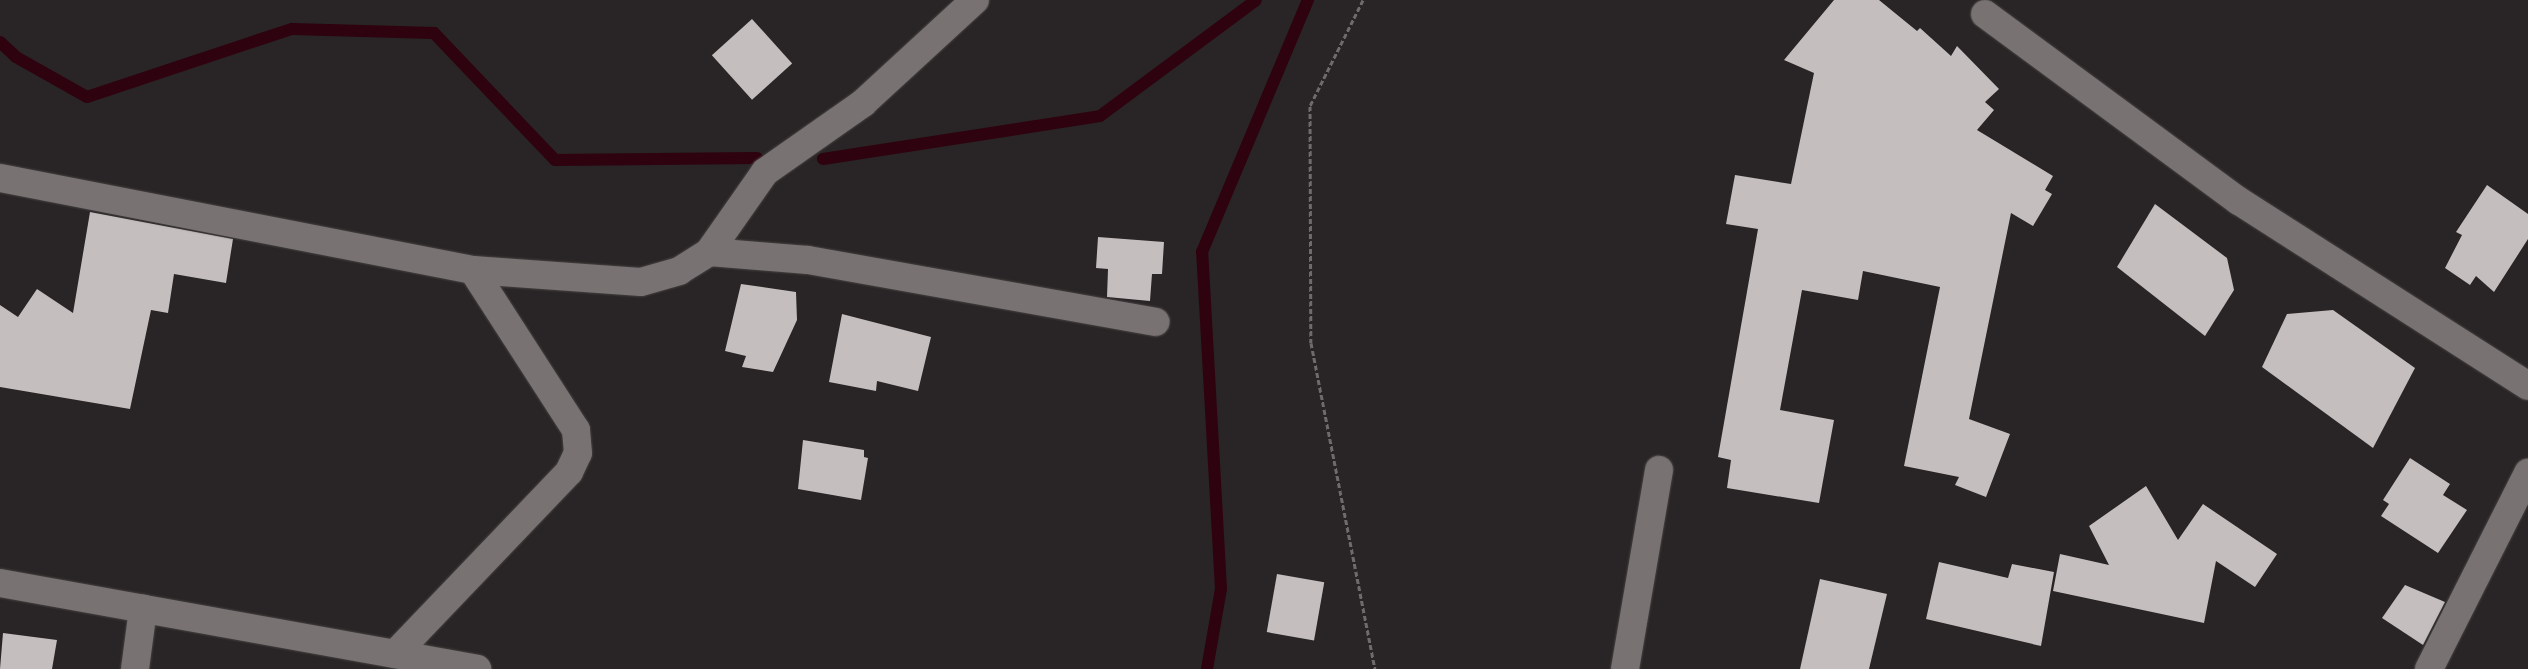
<!DOCTYPE html>
<html>
<head>
<meta charset="utf-8">
<style>
  body { margin:0 }
  #map { position:relative; width:2528px; height:669px; overflow:hidden; background:#292425; font-family:Poppins,sans-serif }
  div>[style] { position:absolute }
  [style*='--x'] { left:calc(var(--x)*1px); top:calc(var(--y)*1px); width:calc(var(--w)*1px); rotate:calc(var(--a)*1deg) }
  .stream>* { height:12px; margin:-6px; padding:0 6px; transform-origin:6px; border-radius:6px; background:#2e020e }
  .building>* { inset:0; background:#c4bebe; transform-origin:0 0 }
  .path>* { height:3px; margin-top:-1.5px; transform-origin:0; background:repeating-linear-gradient(90deg,#6f6a6b 0 5px,transparent 0 7.5px) }
  .roads { filter:drop-shadow(0 0 1px #464242) drop-shadow(0 0 1px #464242) }
  .minor>* { height:28px; margin:-14px; padding:0 14px; transform-origin:14px; border-radius:14px; background:#787273 }
  span { translate:-50% -50%; white-space:nowrap; text-align:center; line-height:1.15; -webkit-text-stroke:5px #100e0e; paint-order:stroke }
</style>
</head>
<body>
<div id="map">
  <div class="stream">
    <div style="--x:0;--y:42;--w:22;--a:43"></div>
    <div style="--x:16;--y:57;--w:81;--a:29.4"></div>
    <div style="--x:87;--y:97;--w:216;--a:-18.4"></div>
    <div style="--x:292;--y:29;--w:142;--a:1.6"></div>
    <div style="--x:434;--y:33;--w:175;--a:46.4"></div>
    <div style="--x:555;--y:160;--w:202;--a:-0.6"></div>
    <div style="--x:823;--y:159;--w:280;--a:-8.8"></div>
    <div style="--x:1100;--y:116;--w:194;--a:-36.6"></div>
    <div style="--x:1207;--y:669;--w:81;--a:-80.1"></div>
    <div style="--x:1221;--y:589;--w:338;--a:-93.2"></div>
    <div style="--x:1202;--y:252;--w:273;--a:-67.2"></div>
  </div>
  <div class="building">
    <div style="clip-path:polygon(1834px 0,1879px 0,1917px 31px,1920px 28px,1951px 56px,1957px 46px,1999px 89px,1985px 102px,1994px 110px,1977px 130px,2053px 176px,2045px 190px,2052px 194px,2033px 226px,2011px 213px,1969px 419px,2010px 434px,1986px 497px,1955px 485px,1959px 477px,1904px 466px,1940px 287px,1863px 271px,1858px 300px,1802px 290px,1780px 410px,1834px 420px,1819px 503px,1727px 488px,1731px 460px,1718px 457px,1758px 229px,1726px 224px,1735px 175px,1791px 184px,1814px 73px,1784px 60px)"></div>
    <div style="left:752px;top:19px;width:60px;height:54px;rotate:48deg"></div>
    <div style="clip-path:polygon(2487px 185px,2528px 214px,2528px 239px,2494px 292px,2476px 276px,2470px 285px,2445px 268px,2462px 235px,2456px 232px)"></div>
    <div style="clip-path:polygon(2155px 204px,2227px 258px,2234px 290px,2205px 336px,2117px 267px)"></div>
    <div style="clip-path:polygon(90px 212px,233px 239px,226px 283px,174px 274px,168px 313px,151px 310px,130px 409px,0 387px,0 305px,18px 317px,37px 289px,73px 313px)"></div>
    <div style="clip-path:polygon(1098px 237px,1164px 242px,1162px 274px,1152px 274px,1150px 301px,1107px 297px,1108px 269px,1096px 268px)"></div>
    <div style="clip-path:polygon(741px 284px,796px 292px,797px 320px,773px 372px,742px 367px,746px 356px,725px 351px)"></div>
    <div style="clip-path:polygon(2333px 310px,2415px 368px,2373px 448px,2262px 367px,2287px 314px)"></div>
    <div style="clip-path:polygon(842px 314px,931px 337px,918px 391px,877px 381px,876px 391px,829px 382px)"></div>
    <div style="clip-path:polygon(803px 440px,864px 450px,864px 457px,868px 458px,861px 500px,798px 489px)"></div>
    <div style="clip-path:polygon(2410px 458px,2450px 484px,2443px 495px,2467px 510px,2438px 553px,2381px 516px,2389px 504px,2383px 500px)"></div>
    <div style="clip-path:polygon(2146px 486px,2178px 540px,2203px 504px,2277px 554px,2255px 587px,2216px 561px,2204px 623px,2053px 591px,2060px 554px,2109px 565px,2089px 526px)"></div>
    <div style="clip-path:polygon(1939px 562px,2008px 578px,2012px 564px,2054px 572px,2041px 646px,1926px 619px)"></div>
    <div style="left:1277px;top:574px;width:48px;height:59px;rotate:10deg"></div>
    <div style="clip-path:polygon(1820px 579px,1887px 594px,1869px 669px,1800px 669px)"></div>
    <div style="clip-path:polygon(2405px 585px,2445px 602px,2423px 645px,2382px 618px)"></div>
    <div style="clip-path:polygon(3px 633px,57px 640px,52px 669px,0 669px)"></div>
  </div>
  <div class="path">
    <div style="--x:1363;--y:0;--w:119;--a:116.6"></div>
    <div style="--x:1310;--y:106;--w:237;--a:89.8"></div>
    <div style="--x:1311;--y:343;--w:332;--a:78.9"></div>
  </div>
  <div class="roads">
    <div class="minor">
      <div style="--x:1985;--y:14;--w:315;--a:36.4"></div>
      <div style="--x:2239;--y:201;--w:343;--a:32.6"></div>
      <div style="--x:0;--y:178;--w:482;--a:11"></div>
      <div style="--x:473;--y:270;--w:168;--a:4.1"></div>
      <div style="--x:641;--y:282;--w:40;--a:-16"></div>
      <div style="--x:679;--y:271;--w:36;--a:-32"></div>
      <div style="--x:709;--y:252;--w:98;--a:-55"></div>
      <div style="--x:765;--y:172;--w:120;--a:-35.1"></div>
      <div style="--x:863;--y:103;--w:152;--a:-42.6"></div>
      <div style="--x:709;--y:252;--w:99;--a:4.6"></div>
      <div style="--x:808;--y:260;--w:353;--a:10.1"></div>
      <div style="--x:0;--y:583;--w:485;--a:10.2"></div>
      <div style="--x:395;--y:654;--w:252;--a:-46.3"></div>
      <div style="--x:569;--y:472;--w:21;--a:-65"></div>
      <div style="--x:578;--y:453;--w:23;--a:-95"></div>
      <div style="--x:576;--y:430;--w:190;--a:-122.8"></div>
      <div style="--x:135;--y:669;--w:61;--a:-82.4"></div>
      <div style="--x:1625;--y:669;--w:202;--a:-80.3"></div>
      <div style="--x:2429;--y:669;--w:220;--a:-63.2"></div>
    </div>
  </div>
</div>
</body>
</html>
